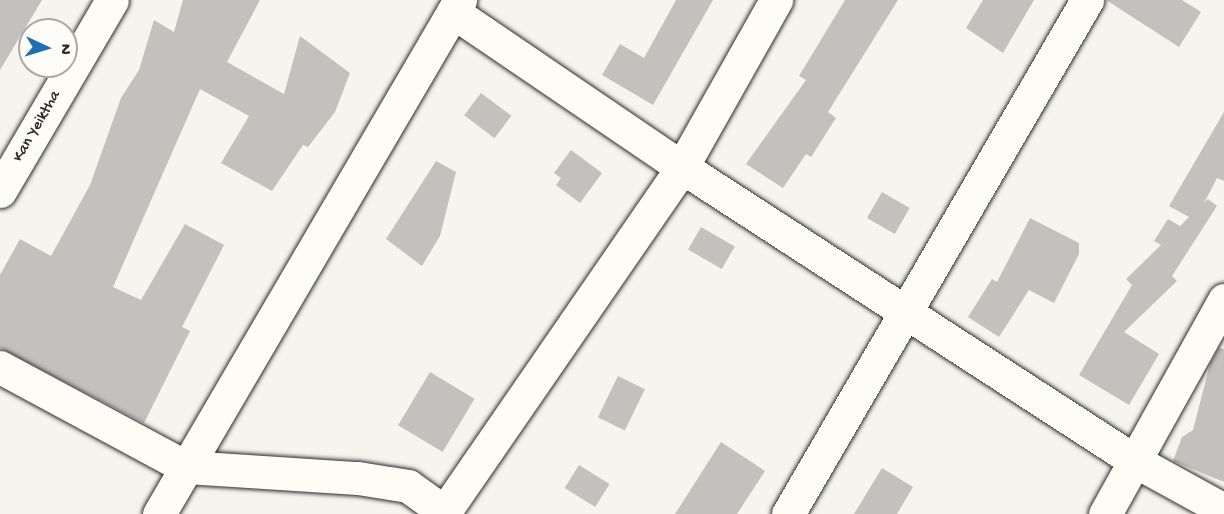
<!DOCTYPE html>
<html>
<head>
<meta charset="utf-8">
<style>
  body { margin:0 }
  #map { position:relative; width:1224px; height:514px; overflow:hidden; background:#f5f4ef; font-family:"Gochi Hand",sans-serif }
  div>[style] { position:absolute }
  [style*='--x'] { left:calc(var(--x)*1px); top:calc(var(--y)*1px); width:calc(var(--w)*1px); rotate:calc(var(--a)*1deg) }
  .building>* { inset:0; background:#c2c1be; transform-origin:0 0 }
  .roads { filter:drop-shadow(0 0 2px #2b2b2b) drop-shadow(0 0 2px #2b2b2b) }
  .minor>* { height:33px; margin:-16.5px; padding:0 16.5px; transform-origin:16.5px; border-radius:16.5px; background:#fdfcf7 }
  span { translate:-50% -50%; white-space:nowrap; text-align:center; line-height:1.15; -webkit-text-stroke:5px #fdfcf7; paint-order:stroke }
  .street-label { font-size:16px; color:#2b2b2b }
  .north { position:absolute; left:18px; top:18px; width:60px; height:60px; box-sizing:border-box; background:#fdfcf7; border:2px solid #a9a8a5; border-radius:50%; rotate:94deg; font-size:16px; font-weight:700; line-height:24px; text-align:center; color:#2b2b2b }
  .north::after { content:''; display:block; margin:auto; width:21px; height:27px; background:#1f6fb2; clip-path:polygon(50% 0,100% 100%,50% 72%,0 100%) }
</style>
</head>
<body>
<div id="map">
  <div class="building">
    <div style="clip-path:polygon(0 0,42px 0,0 70px)"></div>
    <div style="clip-path:polygon(183px 0,260px 0,227px 62px,284px 94px,300px 36px,350px 73px,335px 112px,308px 147px,303px 145px,272px 191px,221px 163px,249px 116px,200px 89px,113px 287px,141px 300px,185px 224px,224px 245px,182px 327px,190px 331px,144px 423px,0 348px,0 275px,20px 239px,51px 256px,90px 185px,121px 98px,139px 70px,154px 20px,174px 32px)"></div>
    <div style="clip-path:polygon(676px 0,713px 0,653px 105px,602px 75px,620px 44px,644px 58px)"></div>
    <div style="clip-path:polygon(845px 0,898px 0,828px 112px,836px 118px,811px 157px,806px 154px,783px 188px,746px 164px,806px 80px,799px 76px)"></div>
    <div style="clip-path:polygon(983px 0,1034px 0,1003px 53px,966px 28px)"></div>
    <div style="clip-path:polygon(1106px 0,1182px 0,1201px 12px,1179px 47px)"></div>
    <div style="left:481px;top:93px;width:38px;height:28px;rotate:37deg"></div>
    <div style="clip-path:polygon(1224px 112px,1224px 181px,1217px 178px,1204px 203px,1208px 199px,1217px 206px,1172px 276px,1177px 281px,1124px 332px,1159px 354px,1129px 405px,1079px 375px,1132px 285px,1126px 279px,1161px 245px,1154px 241px,1168px 219px,1180px 226px,1189px 217px,1169px 206px)"></div>
    <div style="clip-path:polygon(571px 150px,602px 173px,580px 203px,556px 185px,561px 178px,554px 173px)"></div>
    <div style="clip-path:polygon(436px 161px,456px 172px,440px 236px,422px 266px,386px 239px)"></div>
    <div style="left:882px;top:192px;width:32px;height:30px;rotate:30deg"></div>
    <div style="clip-path:polygon(1030px 218px,1079px 243px,1079px 254px,1054px 303px,1029px 290px,999px 337px,968px 317px,992px 279px,997px 282px)"></div>
    <div style="left:701px;top:227px;width:39px;height:26px;rotate:30deg"></div>
    <div style="clip-path:polygon(1219px 348px,1224px 349px,1224px 482px,1173px 461px,1182px 437px,1193px 430px,1210px 364px)"></div>
    <div style="left:430px;top:372px;width:52px;height:62px;rotate:31deg"></div>
    <div style="left:618px;top:376px;width:30px;height:46px;rotate:26deg"></div>
    <div style="clip-path:polygon(721px 442px,765px 471px,737px 514px,675px 514px)"></div>
    <div style="left:579px;top:465px;width:36px;height:27px;rotate:32deg"></div>
    <div style="clip-path:polygon(882px 468px,913px 487px,897px 514px,854px 514px)"></div>
  </div>
  <div class="roads">
    <div class="minor">
      <div style="--x:453;--y:12;--w:260;--a:34.2"></div>
      <div style="--x:668;--y:158;--w:557;--a:32.98"></div>
      <div style="--x:1135;--y:461;--w:102;--a:28.8"></div>
      <div style="--x:0;--y:191;--w:221;--a:-59.6"></div>
      <div style="--x:0;--y:367;--w:211;--a:28.3"></div>
      <div style="--x:186;--y:467;--w:172;--a:3.7"></div>
      <div style="--x:358;--y:478;--w:51;--a:9.1"></div>
      <div style="--x:408;--y:486;--w:43;--a:35.5"></div>
      <div style="--x:159;--y:514;--w:596;--a:-59.65"></div>
      <div style="--x:443;--y:514;--w:421;--a:-55.4"></div>
      <div style="--x:682;--y:167;--w:192;--a:-60.6"></div>
      <div style="--x:788;--y:514;--w:595;--a:-59.81"></div>
      <div style="--x:1105;--y:514;--w:245;--a:-60.9"></div>
    </div>
  </div>
  <div class="street-label">
    <span style="left:38px;top:127px;rotate:-60deg">Kan Yeiktha</span>
  </div>
  <div class="north">N</div>
</div>
</body>
</html>
